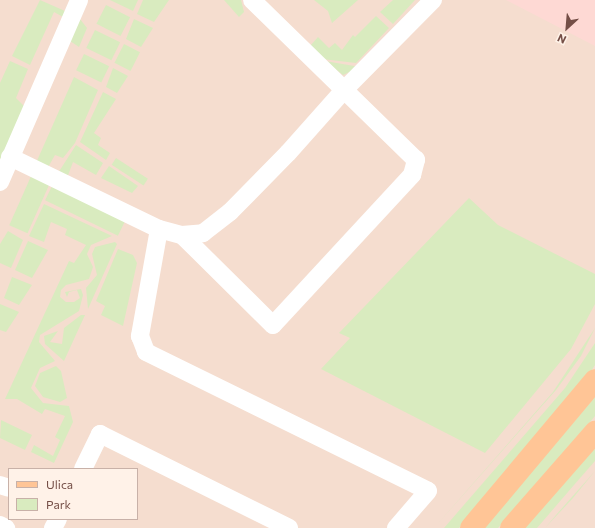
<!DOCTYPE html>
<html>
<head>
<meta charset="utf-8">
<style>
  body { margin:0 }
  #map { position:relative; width:595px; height:528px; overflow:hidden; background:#fdede1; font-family:Commissioner,sans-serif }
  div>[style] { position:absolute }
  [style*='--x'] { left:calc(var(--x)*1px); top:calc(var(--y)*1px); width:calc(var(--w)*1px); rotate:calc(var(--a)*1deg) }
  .residential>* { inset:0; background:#f5ddcf }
  .commercial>* { inset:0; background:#fed9d4 }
  .green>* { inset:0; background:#d9ebbf; transform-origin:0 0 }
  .minor>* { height:18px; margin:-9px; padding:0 9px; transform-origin:9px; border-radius:9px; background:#fff }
  .major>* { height:22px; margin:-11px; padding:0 11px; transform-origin:11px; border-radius:11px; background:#ffc596 }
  span { translate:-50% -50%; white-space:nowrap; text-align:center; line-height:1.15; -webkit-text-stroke:3px #fff2e8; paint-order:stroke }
  .legend { position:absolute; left:8px; top:468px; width:130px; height:52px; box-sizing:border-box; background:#fff2e8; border:1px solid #c8b1a8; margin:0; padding:5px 7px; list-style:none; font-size:12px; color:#754f47 }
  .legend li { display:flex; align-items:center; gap:8px; height:20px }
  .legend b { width:20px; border:1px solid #c8b1a8 }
  .north { position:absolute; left:547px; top:8px; width:40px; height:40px; -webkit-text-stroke:3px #fff2e8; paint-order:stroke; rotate:206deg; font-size:11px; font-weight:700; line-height:16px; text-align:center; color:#754f47 }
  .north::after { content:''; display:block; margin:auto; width:14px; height:18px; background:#754f47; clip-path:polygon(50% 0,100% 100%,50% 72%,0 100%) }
</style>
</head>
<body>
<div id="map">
  <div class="residential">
    <div style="clip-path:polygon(evenodd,0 0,595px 0,595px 528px,0 528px,0 0,9px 469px,137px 469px,137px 519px,9px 519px,9px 469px)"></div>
  </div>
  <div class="commercial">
    <div style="clip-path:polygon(506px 0,595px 0,595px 46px)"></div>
  </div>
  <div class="green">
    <div style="clip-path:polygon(40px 0,65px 11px,63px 17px,54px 12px,30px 65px,12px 56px)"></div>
    <div style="clip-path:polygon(110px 0,138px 0,133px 11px)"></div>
    <div style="clip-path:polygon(143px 0,169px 0,154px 22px,137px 14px)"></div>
    <div style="clip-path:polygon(224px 0,241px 0,244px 12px,239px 17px)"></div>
    <div style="clip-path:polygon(314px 0,358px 0,332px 23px,328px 11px)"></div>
    <div style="clip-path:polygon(393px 0,415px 0,393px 24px,380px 12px)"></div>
    <div style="left:106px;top:5px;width:27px;height:21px;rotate:27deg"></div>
    <div style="clip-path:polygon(376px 16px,389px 28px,356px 63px,322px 59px,310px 46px,318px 37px,329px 48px,335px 43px,342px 50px,353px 35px,355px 37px)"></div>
    <div style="clip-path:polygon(80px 19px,87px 28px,79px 47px,70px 41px)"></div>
    <div style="clip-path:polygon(134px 19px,153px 28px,141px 47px,126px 39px)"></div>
    <div style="left:95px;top:30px;width:28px;height:20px;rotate:26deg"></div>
    <div style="left:124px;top:44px;width:18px;height:21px;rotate:27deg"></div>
    <div style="left:84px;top:54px;width:28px;height:18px;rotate:26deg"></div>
    <div style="clip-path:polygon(10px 61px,28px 69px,16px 98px,24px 106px,0 161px,0 83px)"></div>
    <div style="clip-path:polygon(325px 61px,360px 67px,343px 75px)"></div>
    <div style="clip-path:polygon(113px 68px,128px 76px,117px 93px,106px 87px)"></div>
    <div style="clip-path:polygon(74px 77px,98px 90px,75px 143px,63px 158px,55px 155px,47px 169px,36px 163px)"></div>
    <div style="clip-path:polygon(103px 92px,116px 99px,94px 133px,101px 138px,98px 145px,110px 153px,106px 160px,80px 142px)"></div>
    <div style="clip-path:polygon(76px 145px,103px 163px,96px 175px,73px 162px,67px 178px,58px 173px)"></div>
    <div style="left:116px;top:158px;width:38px;height:8px;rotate:33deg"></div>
    <div style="clip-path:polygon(109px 166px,138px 186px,132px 193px,101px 178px)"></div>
    <div style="left:32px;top:174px;width:20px;height:56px;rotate:24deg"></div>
    <div style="left:53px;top:184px;width:81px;height:18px;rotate:26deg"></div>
    <div style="clip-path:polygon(469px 198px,498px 225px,595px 274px,595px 304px,571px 349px,485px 453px,321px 369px,350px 338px,339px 333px)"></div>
    <div style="clip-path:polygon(44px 204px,112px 236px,91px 245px,87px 254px,93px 267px,89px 279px,66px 285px,61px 290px,60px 297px,66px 302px,74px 302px,80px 298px,77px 290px,69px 292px,67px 297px,65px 292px,81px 289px,83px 295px,79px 311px,40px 335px,39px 342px,55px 361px,40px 368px,31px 388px,43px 403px,69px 406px,73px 422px,54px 463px,31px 452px,34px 445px,53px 456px,60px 440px,55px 437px,65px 416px,45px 409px,42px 414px,17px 399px,5px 399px,69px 261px,74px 263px,86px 245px,65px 235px,67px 229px,51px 222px,44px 242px,29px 236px)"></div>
    <div style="clip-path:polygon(8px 231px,23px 240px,11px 268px,0 263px,0 244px)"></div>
    <div style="clip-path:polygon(28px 241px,48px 250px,32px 278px,15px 270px)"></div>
    <div style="clip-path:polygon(115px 242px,117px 244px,88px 309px,86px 288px,97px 275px,92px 254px,95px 247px)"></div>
    <div style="clip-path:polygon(118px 249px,133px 255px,137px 263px,123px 326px,101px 315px,105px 306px,96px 301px)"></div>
    <div style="clip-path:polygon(12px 277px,32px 285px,19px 305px,4px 298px)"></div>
    <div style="clip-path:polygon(0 304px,19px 312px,6px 332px,0 330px)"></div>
    <div style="clip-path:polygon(81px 315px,85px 315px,64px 361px,45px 344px,44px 336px,58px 331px,50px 342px,62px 344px,64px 328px)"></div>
    <div style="clip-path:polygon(595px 328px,581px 356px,556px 390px,434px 528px,553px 392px)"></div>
    <div style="clip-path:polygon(595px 343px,595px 365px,582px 385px,459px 528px,444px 528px,565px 388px)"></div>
    <div style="clip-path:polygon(56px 366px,61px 371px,67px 398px,60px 402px,43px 397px,35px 386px,40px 373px)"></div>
    <div style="clip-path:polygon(595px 397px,595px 416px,559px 459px,498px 528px,483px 528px)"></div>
    <div style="clip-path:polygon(1px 420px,32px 435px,25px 450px,0 438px)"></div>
    <div style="clip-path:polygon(595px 444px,595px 461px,574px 485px,537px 528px,522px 528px)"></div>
    <div style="clip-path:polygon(595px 471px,573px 498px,545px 528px,556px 515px)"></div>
  </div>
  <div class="minor">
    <div style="--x:10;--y:157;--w:165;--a:25.8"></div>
    <div style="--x:159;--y:229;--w:24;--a:15"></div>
    <div style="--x:182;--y:235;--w:21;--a:-5"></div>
    <div style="--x:203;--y:233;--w:34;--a:-38"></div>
    <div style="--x:230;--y:212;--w:83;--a:-45.5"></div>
    <div style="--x:288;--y:153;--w:83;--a:-48.4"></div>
    <div style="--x:343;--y:91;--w:128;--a:-45.3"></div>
    <div style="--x:0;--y:182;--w:198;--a:-66.5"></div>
    <div style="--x:159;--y:229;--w:109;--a:100.1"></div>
    <div style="--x:140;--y:336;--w:17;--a:69"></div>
    <div style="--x:146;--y:352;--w:314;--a:26.2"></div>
    <div style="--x:428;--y:491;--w:49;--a:130.9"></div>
    <div style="--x:182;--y:235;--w:128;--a:44.7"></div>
    <div style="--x:273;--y:325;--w:205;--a:-47.2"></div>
    <div style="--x:412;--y:175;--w:16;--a:-75"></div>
    <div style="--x:416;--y:160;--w:229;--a:-135.7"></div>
    <div style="--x:83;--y:469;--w:39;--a:-64"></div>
    <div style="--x:100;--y:434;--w:211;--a:26.4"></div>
    <div style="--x:0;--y:485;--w:9;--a:18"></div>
    <div style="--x:0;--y:525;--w:7;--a:27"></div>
    <div style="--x:53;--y:528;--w:10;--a:-61"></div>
  </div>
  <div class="major">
    <div style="--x:471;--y:528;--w:193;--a:-50"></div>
    <div style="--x:511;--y:528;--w:128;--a:-48.8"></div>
  </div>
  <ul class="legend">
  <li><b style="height:5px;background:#ffc596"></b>Ulica</li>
  <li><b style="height:11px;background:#d9ebbf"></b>Park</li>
  </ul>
  <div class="north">N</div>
</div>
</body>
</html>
